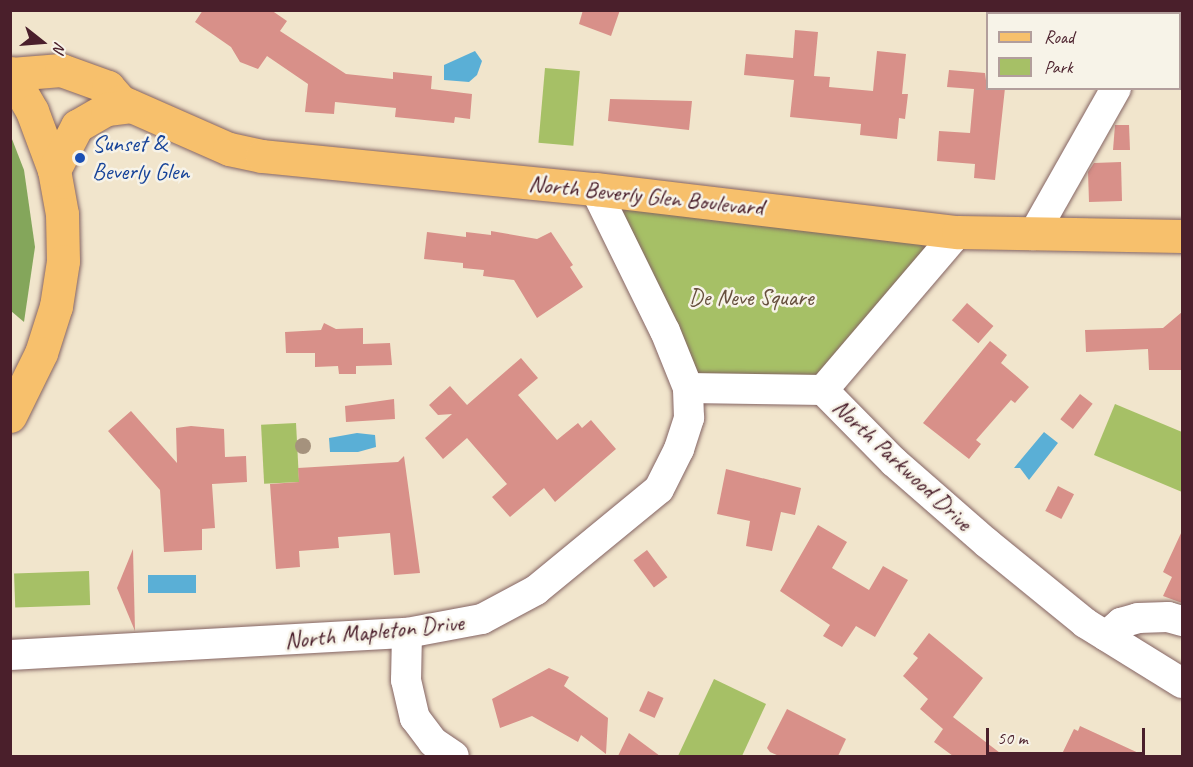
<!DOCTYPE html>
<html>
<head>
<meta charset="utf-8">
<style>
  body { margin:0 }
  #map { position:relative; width:1193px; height:767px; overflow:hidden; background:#f1e5cc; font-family:Caveat,sans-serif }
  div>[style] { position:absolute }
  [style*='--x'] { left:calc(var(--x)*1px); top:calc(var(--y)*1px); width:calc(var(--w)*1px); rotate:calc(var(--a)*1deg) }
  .green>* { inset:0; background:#a6c066; transform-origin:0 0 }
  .forest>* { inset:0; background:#84a65b }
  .water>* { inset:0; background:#5aafd6; transform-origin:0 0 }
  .building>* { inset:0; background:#d89089; transform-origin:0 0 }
  .roads { filter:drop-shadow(0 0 2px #846463) drop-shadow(0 0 2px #846463) }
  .minor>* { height:30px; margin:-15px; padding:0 15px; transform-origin:15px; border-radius:15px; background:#fff }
  .major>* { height:33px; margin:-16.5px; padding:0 16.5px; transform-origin:16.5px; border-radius:16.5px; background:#f7c06c }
  .trees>* { width:16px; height:16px; margin:-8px; border-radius:50%; background:#a5927d }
  .dots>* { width:16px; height:16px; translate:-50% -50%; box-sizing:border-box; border:3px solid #f7f3e8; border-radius:50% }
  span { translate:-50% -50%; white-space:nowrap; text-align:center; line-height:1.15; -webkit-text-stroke:5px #f7f3e8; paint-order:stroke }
  .transit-label { font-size:24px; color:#164399 }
  .left { translate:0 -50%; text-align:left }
  .street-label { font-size:24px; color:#4a1f2b }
  .park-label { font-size:24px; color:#664f3d }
  .frame { position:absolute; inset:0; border:12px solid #4a1f2b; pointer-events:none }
  .legend { position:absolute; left:986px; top:12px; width:195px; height:78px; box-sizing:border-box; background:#f7f3e8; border:2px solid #b29e9c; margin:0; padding:8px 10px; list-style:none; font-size:18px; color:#4a1f2b }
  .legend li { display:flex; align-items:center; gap:12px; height:30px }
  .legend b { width:30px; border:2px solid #b29e9c }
  .north { position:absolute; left:12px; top:12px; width:60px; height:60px; -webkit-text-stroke:4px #f7f3e8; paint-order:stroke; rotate:107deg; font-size:16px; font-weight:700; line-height:24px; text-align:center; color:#4a1f2b }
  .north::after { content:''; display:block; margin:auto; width:21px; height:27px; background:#4a1f2b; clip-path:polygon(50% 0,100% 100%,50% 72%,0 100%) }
  .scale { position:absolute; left:986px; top:728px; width:159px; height:27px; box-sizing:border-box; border:3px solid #4a1f2b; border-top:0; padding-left:8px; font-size:18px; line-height:21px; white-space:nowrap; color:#4a1f2b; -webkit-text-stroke:4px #f7f3e8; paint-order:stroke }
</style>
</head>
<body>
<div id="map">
  <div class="green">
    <div style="left:545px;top:68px;width:35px;height:75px;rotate:5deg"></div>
    <div style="clip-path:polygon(595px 189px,958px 232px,823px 390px,688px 388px)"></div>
    <div style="clip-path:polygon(1115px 404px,1182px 432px,1182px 492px,1094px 455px)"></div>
    <div style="left:296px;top:423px;width:59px;height:35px;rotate:87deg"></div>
    <div style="left:89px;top:571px;width:34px;height:75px;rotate:88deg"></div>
    <div style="clip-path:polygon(714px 679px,766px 704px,742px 756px,678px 756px)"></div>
  </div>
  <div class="forest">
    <div style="clip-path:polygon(10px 134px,24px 170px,35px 247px,24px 322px,11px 311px)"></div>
  </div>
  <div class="water">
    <div style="clip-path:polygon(475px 51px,482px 61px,477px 75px,469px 82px,444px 80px,444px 65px)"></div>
    <div style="clip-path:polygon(1044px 432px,1058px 443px,1029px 480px,1020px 468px,1014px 468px)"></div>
    <div style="clip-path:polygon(357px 433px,375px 435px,376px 447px,358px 452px,330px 452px,329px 438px)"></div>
    <div style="left:196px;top:575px;width:18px;height:48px;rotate:90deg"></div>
  </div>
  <div class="building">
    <div style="clip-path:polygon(203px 10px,271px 10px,287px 21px,280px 31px,346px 74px,393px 79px,393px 72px,432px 76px,431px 89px,472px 94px,470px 119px,455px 117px,454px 123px,395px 117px,396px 108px,335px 102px,334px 114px,305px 112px,308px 84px,267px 56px,258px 69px,240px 62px,231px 47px,195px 22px)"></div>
    <div style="clip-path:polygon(583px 10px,620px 10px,611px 36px,579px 24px)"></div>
    <div style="clip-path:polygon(795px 30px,818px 32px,814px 76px,830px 77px,829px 87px,873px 91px,877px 51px,906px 54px,902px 94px,908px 94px,905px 119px,899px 118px,897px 139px,860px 135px,861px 124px,790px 117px,794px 80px,744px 75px,746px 54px,793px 58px)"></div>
    <div style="clip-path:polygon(949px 70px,985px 73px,987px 88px,1005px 88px,995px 180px,974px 178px,975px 164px,937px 161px,939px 131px,970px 133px,974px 89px,947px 87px)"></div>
    <div style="clip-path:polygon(610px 99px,692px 101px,689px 130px,608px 121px)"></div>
    <div style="clip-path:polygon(1115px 125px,1129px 125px,1130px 150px,1113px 150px)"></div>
    <div style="clip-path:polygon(1121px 162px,1122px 201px,1089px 202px,1088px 172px,1094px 163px)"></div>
    <div style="clip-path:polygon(491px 231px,537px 239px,551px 232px,573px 265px,570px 267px,583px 287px,537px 318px,514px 280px,483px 276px,484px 270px,463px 268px,463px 263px,424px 259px,427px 232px,466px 237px,466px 232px,491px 235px)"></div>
    <div style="left:967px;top:303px;width:35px;height:23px;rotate:41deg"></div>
    <div style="clip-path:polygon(1182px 312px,1182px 370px,1149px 370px,1148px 349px,1086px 352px,1085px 330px,1163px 328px)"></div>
    <div style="clip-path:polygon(324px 323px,336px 329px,363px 328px,363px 344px,390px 343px,392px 365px,356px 366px,356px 374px,339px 374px,338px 366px,315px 367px,315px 353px,286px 353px,285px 332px,321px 330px)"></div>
    <div style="clip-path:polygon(990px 341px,1007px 355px,1001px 363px,1029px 387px,1015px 403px,1011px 400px,976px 440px,981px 444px,969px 459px,923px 423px)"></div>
    <div style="clip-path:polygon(521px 358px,538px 378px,518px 395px,557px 440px,578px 423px,582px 428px,591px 420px,616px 449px,555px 502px,544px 488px,510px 517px,492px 497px,507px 484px,467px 438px,443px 459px,425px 438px,452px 414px,438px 415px,429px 405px,450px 386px,467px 405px)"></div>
    <div style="left:1080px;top:394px;width:16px;height:32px;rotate:38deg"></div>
    <div style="clip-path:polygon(394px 399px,395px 419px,346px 422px,345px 406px)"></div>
    <div style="clip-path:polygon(131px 411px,177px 463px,176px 428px,191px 426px,224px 429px,225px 457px,246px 456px,247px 482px,212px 484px,215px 528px,202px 529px,202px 550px,164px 552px,160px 490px,108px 431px)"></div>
    <div style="clip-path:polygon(404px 456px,420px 573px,394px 575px,390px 533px,338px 537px,339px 548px,299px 551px,300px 567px,276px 569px,270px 484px,299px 482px,298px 468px,398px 462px)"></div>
    <div style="clip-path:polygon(726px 469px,801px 488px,795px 515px,781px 512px,772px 551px,746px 546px,750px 521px,717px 514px)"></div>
    <div style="left:1058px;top:486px;width:18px;height:28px;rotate:27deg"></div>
    <div style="clip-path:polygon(818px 525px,847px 542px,832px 568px,869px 590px,883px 566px,908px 580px,875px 637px,856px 626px,842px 647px,823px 636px,830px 625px,780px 591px)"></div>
    <div style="clip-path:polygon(1182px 531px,1182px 603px,1163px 596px,1172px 577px,1163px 572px)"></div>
    <div style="clip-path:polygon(133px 549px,135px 631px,117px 588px)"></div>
    <div style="left:647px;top:550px;width:34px;height:17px;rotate:53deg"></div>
    <div style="clip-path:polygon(929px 633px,983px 678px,953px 717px,1004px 756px,953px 756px,934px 742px,943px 729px,920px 709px,928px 699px,903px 676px,918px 658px,913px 654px)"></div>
    <div style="clip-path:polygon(549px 668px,569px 677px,564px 686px,608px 718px,606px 754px,581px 735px,578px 742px,532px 716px,500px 728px,492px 699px)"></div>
    <div style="left:648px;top:691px;width:17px;height:22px;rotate:24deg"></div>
    <div style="clip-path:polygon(787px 709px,846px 739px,838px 756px,779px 756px,770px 752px,767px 748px)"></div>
    <div style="clip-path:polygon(1080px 726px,1145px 756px,1061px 756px,1074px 729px,1078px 731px)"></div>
    <div style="clip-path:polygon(629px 733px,660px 756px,618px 756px)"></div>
  </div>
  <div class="roads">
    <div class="minor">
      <div style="--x:1180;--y:43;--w:2;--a:0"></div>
      <div style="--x:595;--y:189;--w:158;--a:63.8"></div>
      <div style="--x:665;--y:331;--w:61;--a:68"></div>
      <div style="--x:688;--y:388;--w:135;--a:0.8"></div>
      <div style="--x:823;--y:390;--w:101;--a:45.4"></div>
      <div style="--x:894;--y:462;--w:123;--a:41.1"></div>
      <div style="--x:987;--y:543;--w:127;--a:39.2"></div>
      <div style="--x:1085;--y:623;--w:114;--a:31.7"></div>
      <div style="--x:1033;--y:235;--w:169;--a:-60.5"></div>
      <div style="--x:823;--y:390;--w:208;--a:-49.5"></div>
      <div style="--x:407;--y:633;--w:47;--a:91.2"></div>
      <div style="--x:406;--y:680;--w:39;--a:77"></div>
      <div style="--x:415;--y:718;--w:30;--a:53"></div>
      <div style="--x:433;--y:742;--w:25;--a:34"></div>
      <div style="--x:1106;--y:636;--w:20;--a:-41"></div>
      <div style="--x:1121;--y:623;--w:18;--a:-16"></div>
      <div style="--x:1138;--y:618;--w:30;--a:-2"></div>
      <div style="--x:1168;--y:617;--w:15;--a:16"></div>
      <div style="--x:10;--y:655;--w:398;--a:-3.2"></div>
      <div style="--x:407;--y:633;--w:76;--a:-10.6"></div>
      <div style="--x:482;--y:619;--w:61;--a:-28.2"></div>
      <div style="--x:536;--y:590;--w:159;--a:-39.4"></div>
      <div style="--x:659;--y:489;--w:45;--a:-63.4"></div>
      <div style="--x:679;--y:449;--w:33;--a:-72"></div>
      <div style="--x:689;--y:418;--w:30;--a:-92"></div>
    </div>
    <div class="major">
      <div style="--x:10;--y:73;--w:44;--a:59.9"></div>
      <div style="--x:32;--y:111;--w:63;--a:69.6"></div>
      <div style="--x:54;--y:170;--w:45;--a:79.7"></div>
      <div style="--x:62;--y:214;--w:47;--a:88.8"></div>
      <div style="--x:63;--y:261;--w:46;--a:98.8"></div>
      <div style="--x:56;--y:306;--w:49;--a:107.7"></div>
      <div style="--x:41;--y:353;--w:70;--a:116.2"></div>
      <div style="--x:11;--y:74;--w:50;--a:-4.6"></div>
      <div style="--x:61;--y:70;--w:50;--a:19.9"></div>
      <div style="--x:108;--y:87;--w:18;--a:49"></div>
      <div style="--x:120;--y:101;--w:119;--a:23.8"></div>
      <div style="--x:229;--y:149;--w:34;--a:12"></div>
      <div style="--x:262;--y:156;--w:335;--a:5.7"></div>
      <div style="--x:595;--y:189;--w:366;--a:6.8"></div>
      <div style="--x:958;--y:232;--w:224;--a:1"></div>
      <div style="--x:54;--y:170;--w:50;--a:-62.4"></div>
      <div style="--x:77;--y:126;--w:34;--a:-30"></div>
      <div style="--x:107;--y:109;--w:24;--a:-7"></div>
    </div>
  </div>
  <div class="trees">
    <div style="left:303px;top:446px"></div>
  </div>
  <div class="dots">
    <div style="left:80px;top:158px;background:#1a4fb4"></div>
  </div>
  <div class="transit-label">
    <span class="left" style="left:92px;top:158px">Sunset &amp;<br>Beverly Glen</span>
  </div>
  <div class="street-label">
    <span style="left:646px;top:196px;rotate:6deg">North Beverly Glen Boulevard</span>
    <span style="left:902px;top:465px;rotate:43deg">North Parkwood Drive</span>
    <span style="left:374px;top:632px;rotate:-6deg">North Mapleton Drive</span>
  </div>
  <div class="park-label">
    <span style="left:751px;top:298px">De Neve Square</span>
  </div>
  <div class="frame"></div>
  <ul class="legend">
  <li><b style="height:8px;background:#f7c06c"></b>Road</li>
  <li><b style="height:16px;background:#a6c066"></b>Park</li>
  </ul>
  <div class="north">N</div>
  <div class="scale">50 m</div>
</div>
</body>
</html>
